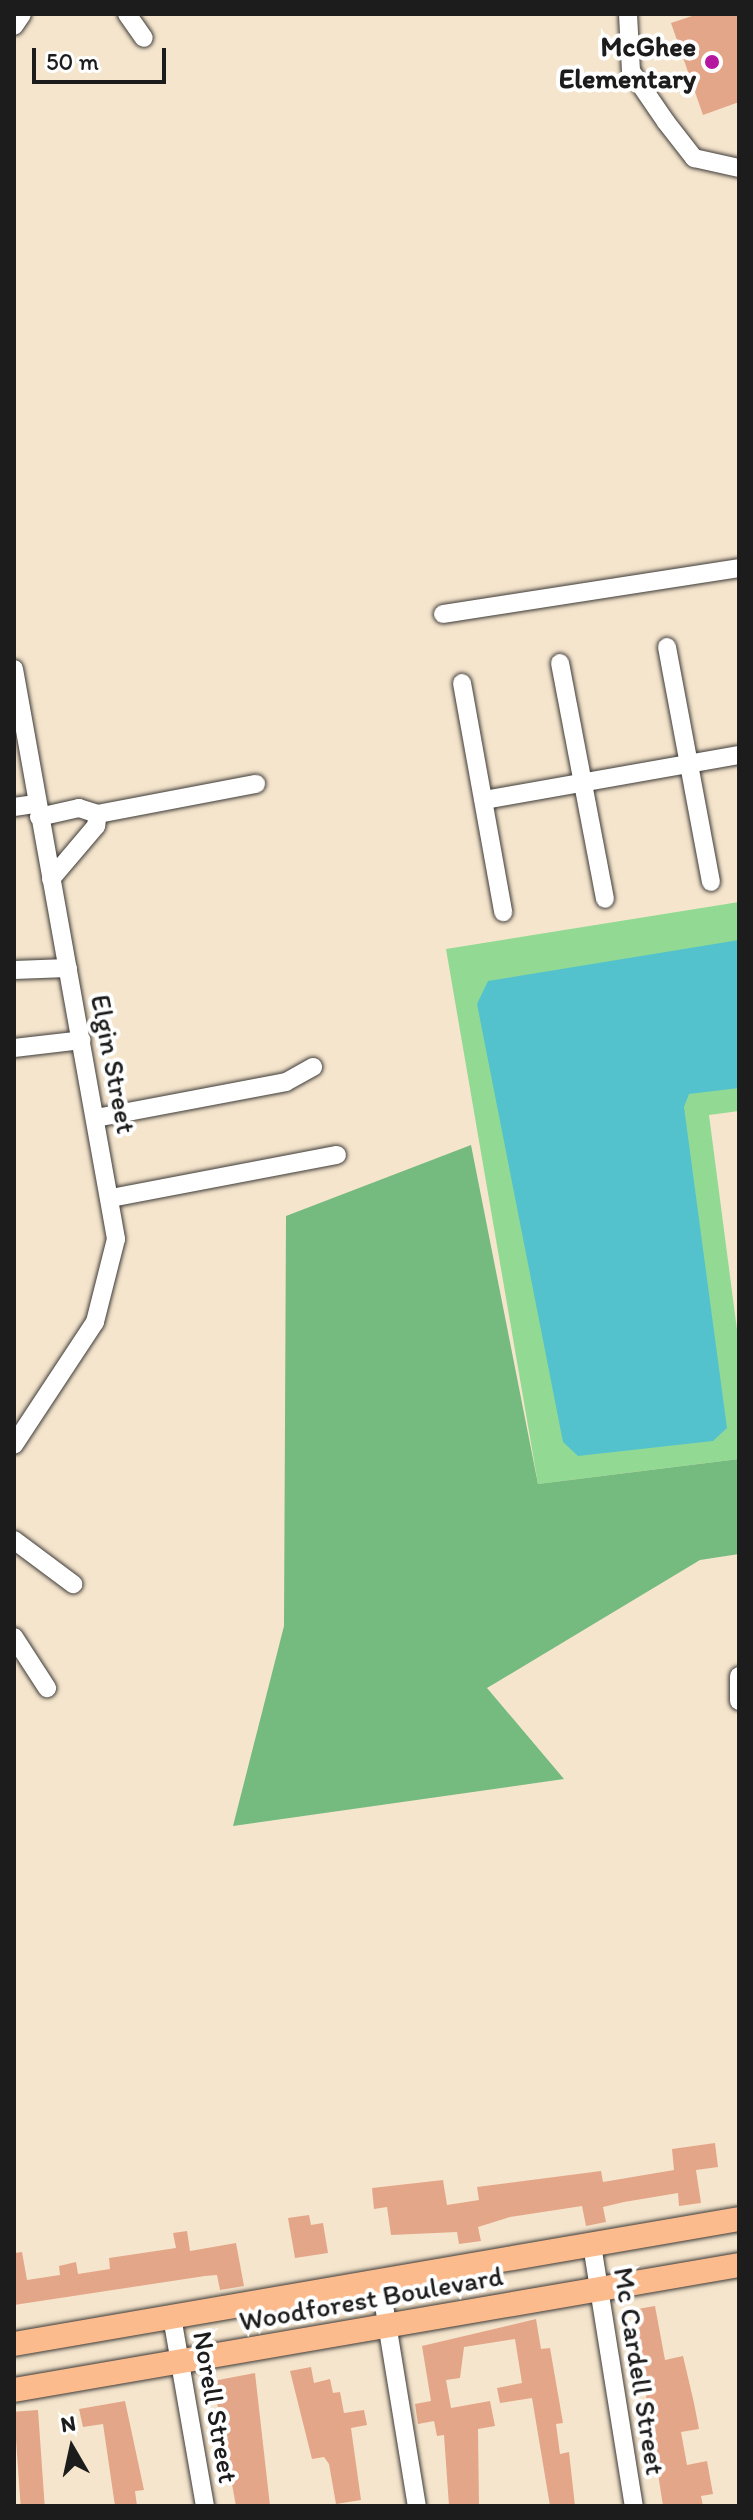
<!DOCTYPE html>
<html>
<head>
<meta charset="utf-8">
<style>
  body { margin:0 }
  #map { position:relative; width:753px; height:2520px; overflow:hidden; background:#f5e5cd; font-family:Itim,sans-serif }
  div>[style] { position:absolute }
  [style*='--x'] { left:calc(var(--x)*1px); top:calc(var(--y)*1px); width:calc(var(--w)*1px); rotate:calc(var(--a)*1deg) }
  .green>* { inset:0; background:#92da94 }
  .forest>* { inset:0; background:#75ba7e }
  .water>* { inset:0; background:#54c2cc }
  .building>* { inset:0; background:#e4a688; transform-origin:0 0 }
  .roads { filter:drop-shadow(0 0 2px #3d3a37) drop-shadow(0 0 2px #3d3a37) }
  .minor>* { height:18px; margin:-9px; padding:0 9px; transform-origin:9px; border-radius:9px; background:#fff }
  .major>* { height:24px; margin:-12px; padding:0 12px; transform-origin:12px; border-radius:12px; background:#fbbb8d }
  .dots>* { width:22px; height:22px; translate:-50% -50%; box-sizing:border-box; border:4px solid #fff; border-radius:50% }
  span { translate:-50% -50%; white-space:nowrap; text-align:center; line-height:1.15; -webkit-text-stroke:8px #fff; paint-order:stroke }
  .poi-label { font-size:28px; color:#1c1c1c; font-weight:700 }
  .right { translate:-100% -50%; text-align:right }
  .street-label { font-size:28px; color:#1c1c1c }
  .frame { position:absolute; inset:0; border:16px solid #1c1c1c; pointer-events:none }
  .north { position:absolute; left:32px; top:2408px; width:80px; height:80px; -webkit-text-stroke:6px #fff; paint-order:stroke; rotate:351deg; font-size:22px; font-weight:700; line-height:32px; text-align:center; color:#1c1c1c }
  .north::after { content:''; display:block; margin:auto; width:28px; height:36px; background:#1c1c1c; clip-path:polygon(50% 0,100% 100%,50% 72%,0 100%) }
  .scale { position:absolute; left:32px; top:48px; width:134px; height:36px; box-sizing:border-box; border:4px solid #1c1c1c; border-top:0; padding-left:10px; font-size:24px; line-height:28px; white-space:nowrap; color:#1c1c1c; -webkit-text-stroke:6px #fff; paint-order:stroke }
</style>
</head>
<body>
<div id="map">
  <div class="green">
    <div style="clip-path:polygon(739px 902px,739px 1111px,709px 1115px,739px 1345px,739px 1459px,538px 1484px,446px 949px)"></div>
  </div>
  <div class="forest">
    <div style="clip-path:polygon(471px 1145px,538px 1484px,739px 1459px,739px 1554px,700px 1560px,487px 1688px,564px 1779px,233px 1826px,284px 1626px,286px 1216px)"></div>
  </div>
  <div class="water">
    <div style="clip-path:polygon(739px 940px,739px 1088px,689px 1094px,684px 1107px,727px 1428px,713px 1441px,578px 1456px,563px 1442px,477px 1004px,488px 981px)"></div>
  </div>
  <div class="building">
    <div style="clip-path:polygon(698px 14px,739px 14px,739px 102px,703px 115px,671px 23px)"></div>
    <div style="clip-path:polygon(715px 2143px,718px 2167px,696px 2170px,701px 2203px,679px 2206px,678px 2193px,624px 2202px,603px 2207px,606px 2222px,586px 2226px,582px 2206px,510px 2217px,478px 2227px,481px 2241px,459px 2244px,457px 2232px,391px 2235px,387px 2207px,374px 2209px,372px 2188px,443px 2180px,447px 2205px,479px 2200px,477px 2187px,601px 2171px,603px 2182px,674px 2170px,672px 2149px)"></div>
    <div style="clip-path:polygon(309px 2215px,311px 2225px,323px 2223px,328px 2253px,295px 2258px,288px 2218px)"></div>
    <div style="clip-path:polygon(187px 2231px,190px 2251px,236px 2243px,244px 2286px,220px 2290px,217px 2275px,205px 2276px,14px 2305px,14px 2253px,22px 2252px,27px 2280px,60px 2275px,59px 2266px,76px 2262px,78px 2274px,110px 2269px,109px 2258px,176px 2248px,173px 2233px)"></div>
    <div style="clip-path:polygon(655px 2306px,665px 2360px,683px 2356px,694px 2403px,699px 2429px,681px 2432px,687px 2465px,707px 2461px,713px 2494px,701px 2496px,703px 2506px,663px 2506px,644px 2383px,635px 2385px,632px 2365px,642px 2364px,632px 2310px)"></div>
    <div style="clip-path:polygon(536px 2319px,541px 2349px,550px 2348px,563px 2423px,556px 2424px,560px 2454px,569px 2452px,575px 2506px,550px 2506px,532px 2398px,500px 2403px,497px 2388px,522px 2383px,515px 2339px,464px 2347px,460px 2378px,446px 2380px,451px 2408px,490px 2401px,495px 2426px,478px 2429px,479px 2506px,449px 2506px,444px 2435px,437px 2436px,434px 2421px,418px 2424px,415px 2404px,431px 2401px,422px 2346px)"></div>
    <div style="clip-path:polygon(311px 2367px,314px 2383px,330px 2379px,333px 2393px,340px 2392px,344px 2413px,364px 2410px,367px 2425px,351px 2428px,361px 2500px,336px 2504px,329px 2464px,324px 2457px,312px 2459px,290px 2371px)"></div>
    <div style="clip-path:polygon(255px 2373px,270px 2506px,236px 2506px,213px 2381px)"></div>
    <div style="clip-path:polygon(125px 2401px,144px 2490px,135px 2491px,137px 2506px,115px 2506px,103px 2424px,83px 2427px,79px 2409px)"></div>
    <div style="left:38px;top:2410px;width:96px;height:24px;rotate:86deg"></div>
  </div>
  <div class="roads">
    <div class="minor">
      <div style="--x:127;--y:14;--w:29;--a:55"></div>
      <div style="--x:628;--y:14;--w:57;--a:87"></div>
      <div style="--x:631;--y:71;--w:62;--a:55.5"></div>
      <div style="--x:666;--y:122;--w:46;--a:52.1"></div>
      <div style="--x:694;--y:158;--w:46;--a:12.5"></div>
      <div style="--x:14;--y:26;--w:14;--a:-56"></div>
      <div style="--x:443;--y:614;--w:300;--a:-8.8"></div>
      <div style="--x:667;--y:647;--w:239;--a:79.4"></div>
      <div style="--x:560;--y:663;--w:240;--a:79.2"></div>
      <div style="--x:14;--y:669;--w:579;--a:79.85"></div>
      <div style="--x:116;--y:1239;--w:86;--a:104.2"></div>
      <div style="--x:95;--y:1322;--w:147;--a:123.4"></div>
      <div style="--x:462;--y:683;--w:233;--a:79.8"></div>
      <div style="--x:484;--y:800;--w:259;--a:-10"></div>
      <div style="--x:14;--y:807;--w:22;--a:-8"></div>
      <div style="--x:39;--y:817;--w:41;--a:-12.7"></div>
      <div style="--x:79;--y:808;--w:20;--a:18"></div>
      <div style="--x:98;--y:814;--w:161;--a:-10.8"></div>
      <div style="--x:51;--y:879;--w:70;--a:-49.7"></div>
      <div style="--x:96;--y:826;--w:12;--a:-81"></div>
      <div style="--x:14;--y:970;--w:54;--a:-2.1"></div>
      <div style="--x:14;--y:1048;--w:68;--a:-6.7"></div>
      <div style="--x:96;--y:1118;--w:193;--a:-10.7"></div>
      <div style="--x:286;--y:1082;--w:31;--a:-29"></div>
      <div style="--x:111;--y:1198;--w:230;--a:-10.8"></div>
      <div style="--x:14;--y:1540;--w:74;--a:36.7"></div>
      <div style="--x:14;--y:1637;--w:61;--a:57.1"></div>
      <div style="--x:739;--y:1676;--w:25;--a:90"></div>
      <div style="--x:592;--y:2245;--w:264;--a:80.9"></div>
      <div style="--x:380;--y:2281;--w:228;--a:80.7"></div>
      <div style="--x:172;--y:2317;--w:192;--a:80.1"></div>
    </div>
    <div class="major">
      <div style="--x:14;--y:2344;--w:736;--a:-9.78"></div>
      <div style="--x:14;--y:2390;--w:736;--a:-9.78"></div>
    </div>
  </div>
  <div class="dots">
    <div style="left:712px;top:62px;background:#b5179e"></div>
  </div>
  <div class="poi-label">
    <span class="right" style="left:696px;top:62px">McGhee<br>Elementary</span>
  </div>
  <div class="street-label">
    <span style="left:114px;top:1064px;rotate:79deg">Elgin Street</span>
    <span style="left:371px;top:2298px;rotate:-10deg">Woodforest Boulevard</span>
    <span style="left:640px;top:2371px;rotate:81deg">Mc Cardell Street</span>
    <span style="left:216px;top:2407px;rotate:80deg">Norell Street</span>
  </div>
  <div class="frame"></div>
  <div class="north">N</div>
  <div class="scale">50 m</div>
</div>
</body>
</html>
